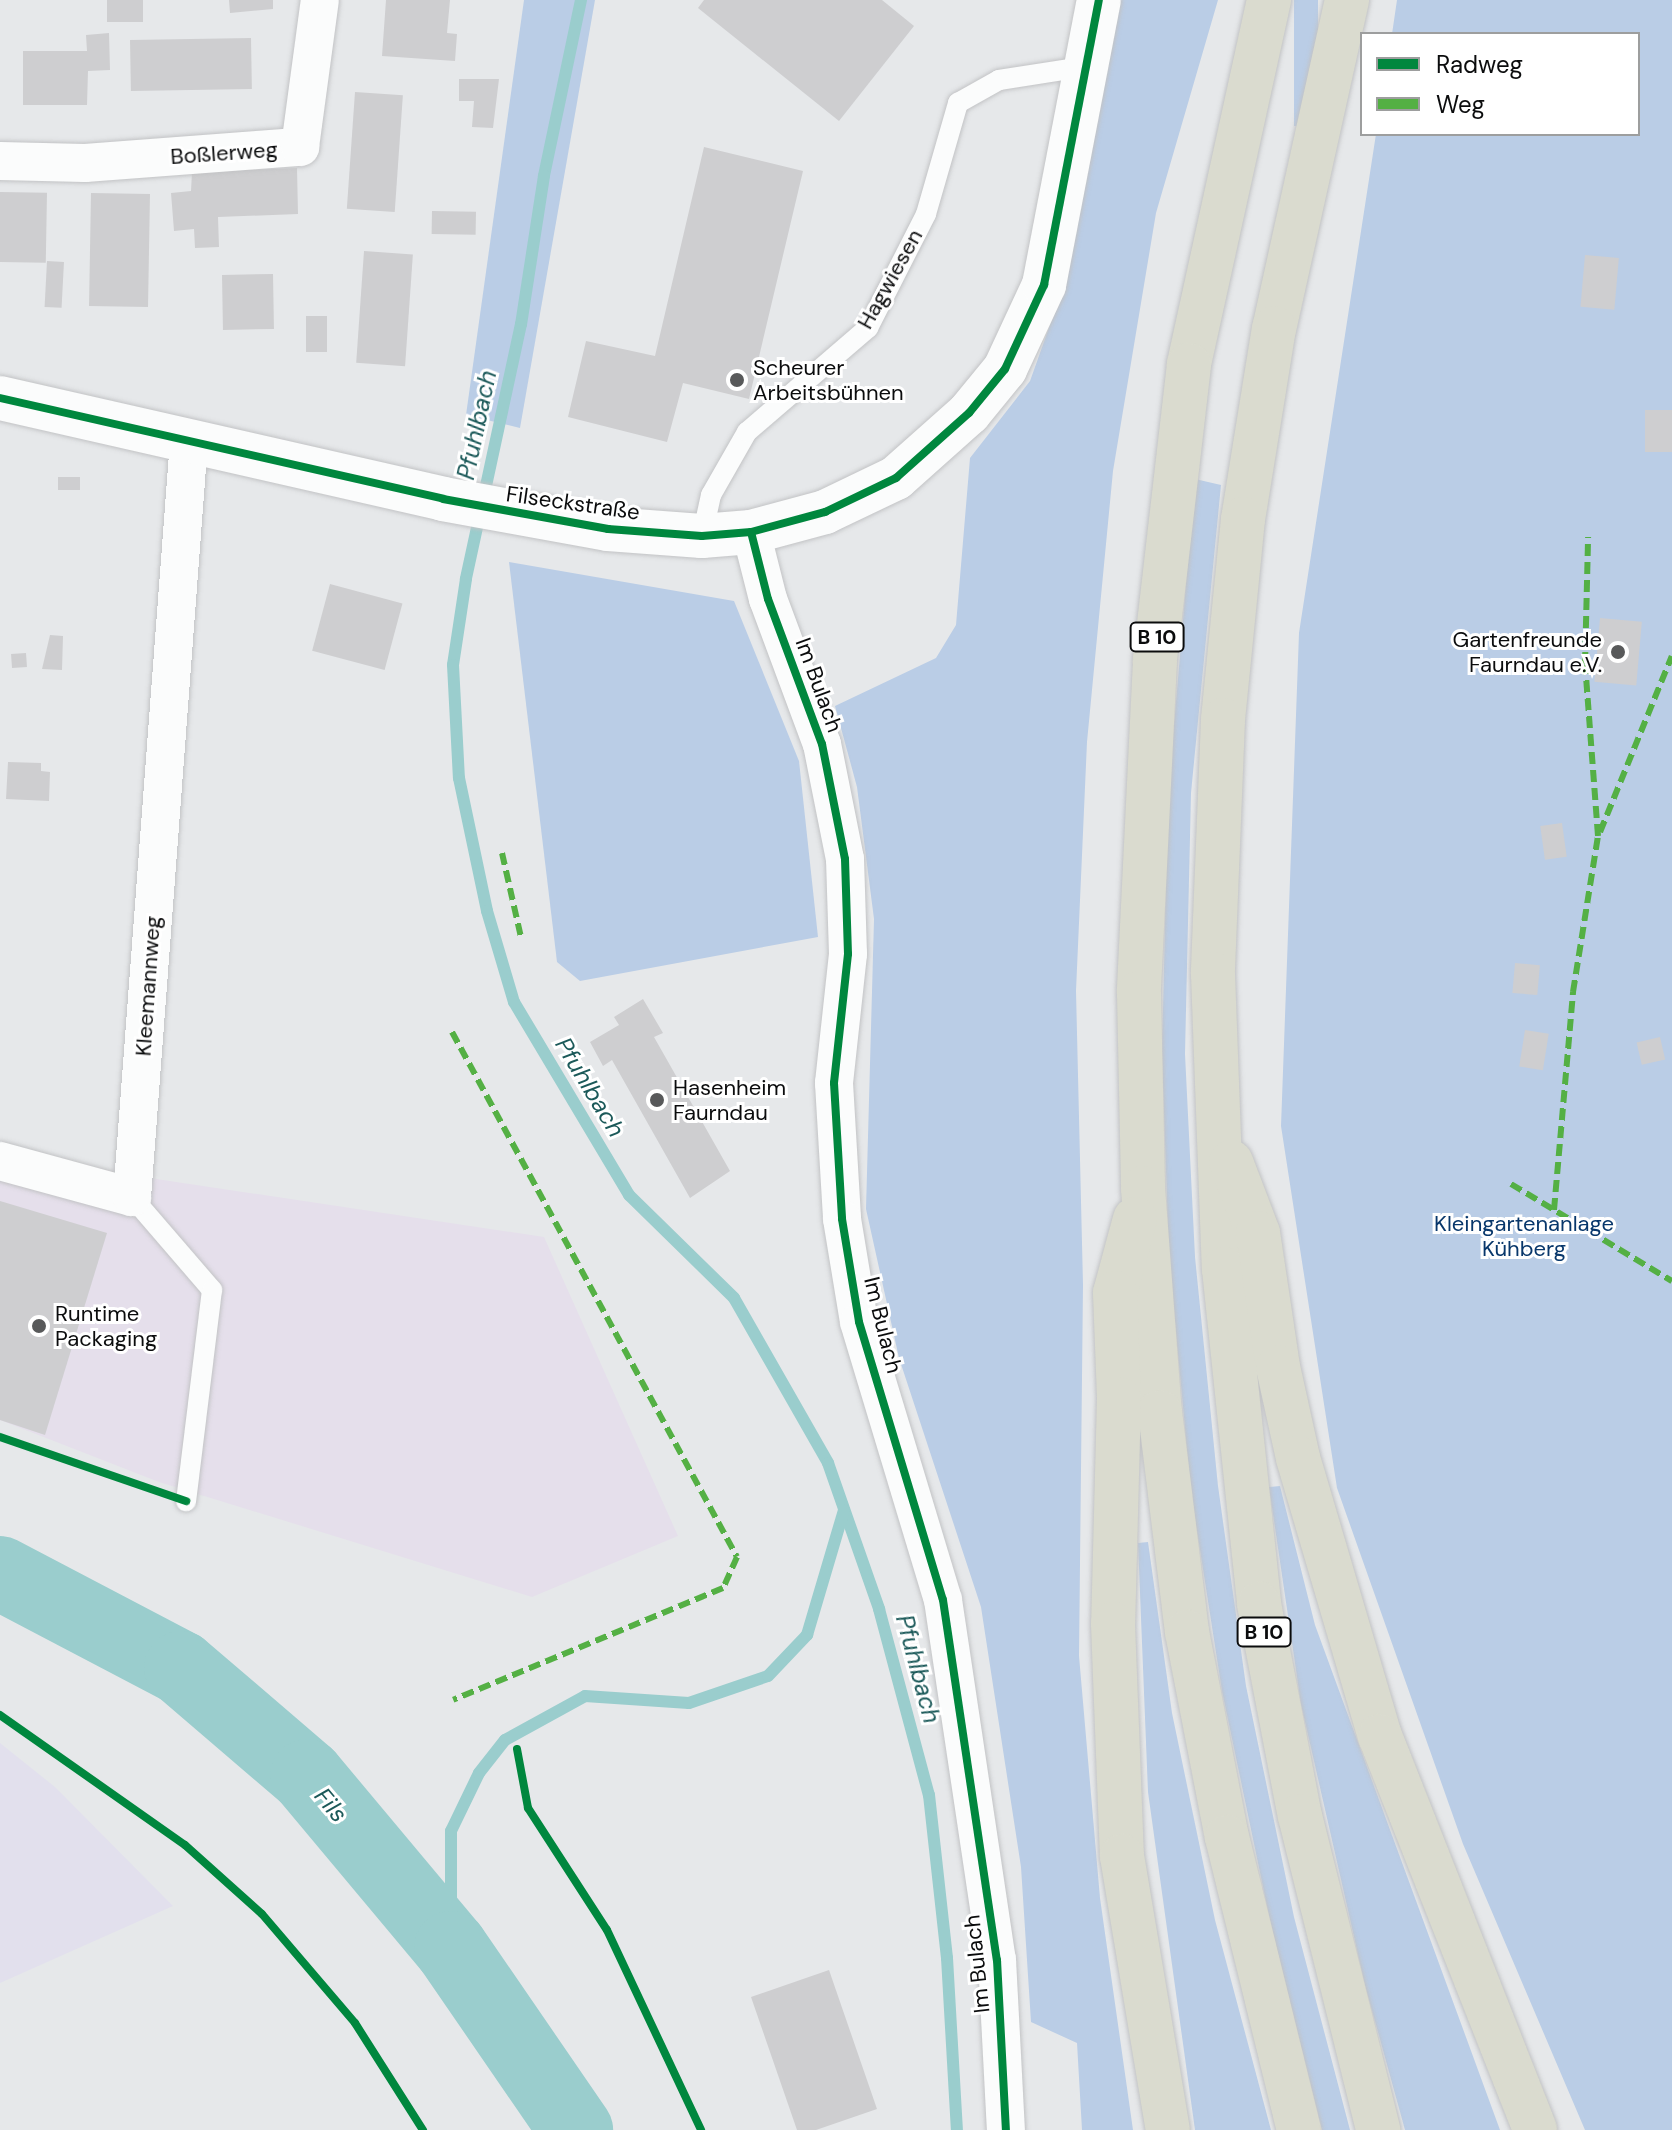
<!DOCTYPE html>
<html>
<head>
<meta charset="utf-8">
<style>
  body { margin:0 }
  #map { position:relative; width:1672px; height:2130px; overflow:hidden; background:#e6e8ea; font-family:"DM Sans",sans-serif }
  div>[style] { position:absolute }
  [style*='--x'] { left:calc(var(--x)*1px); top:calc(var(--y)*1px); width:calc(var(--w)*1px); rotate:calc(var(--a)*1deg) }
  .commercial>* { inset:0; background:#e2e0ed }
  .industrial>* { inset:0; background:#e5dfeb }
  .green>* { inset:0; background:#bacde6; transform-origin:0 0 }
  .stream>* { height:12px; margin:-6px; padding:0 6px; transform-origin:6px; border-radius:6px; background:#9acdcd }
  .river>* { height:74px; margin:-37px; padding:0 37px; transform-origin:37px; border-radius:37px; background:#9acdcd }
  .building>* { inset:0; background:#ceced0; transform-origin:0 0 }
  .roads { filter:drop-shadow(0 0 2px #c2c3c5) drop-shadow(0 0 2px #c2c3c5) }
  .service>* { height:20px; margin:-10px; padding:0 10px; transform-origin:10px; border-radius:10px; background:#fbfcfc }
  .minor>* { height:38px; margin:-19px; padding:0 19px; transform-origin:19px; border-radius:19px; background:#fbfcfc }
  .tertiary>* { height:44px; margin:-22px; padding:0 22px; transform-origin:22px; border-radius:22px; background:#fbfcfc }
  .trunk>* { height:44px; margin:-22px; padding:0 22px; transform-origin:22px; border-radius:22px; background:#dadbcf }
  .quiet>* { height:6px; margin-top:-3px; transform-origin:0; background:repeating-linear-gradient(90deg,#54b044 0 12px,transparent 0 18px) }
  .cycleway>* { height:8px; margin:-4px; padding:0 4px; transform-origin:4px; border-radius:4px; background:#00873e }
  .dots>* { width:22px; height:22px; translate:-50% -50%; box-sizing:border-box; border:4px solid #fff; border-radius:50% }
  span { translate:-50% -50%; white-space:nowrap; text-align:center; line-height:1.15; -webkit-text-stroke:6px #fff; paint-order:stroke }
  .shield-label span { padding:2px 6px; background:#fff; border:2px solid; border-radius:6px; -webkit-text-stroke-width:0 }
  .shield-label { font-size:20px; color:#0b0c0d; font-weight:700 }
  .street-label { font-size:22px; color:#0b0c0d }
  .poi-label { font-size:22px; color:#0b0c0d }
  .left { translate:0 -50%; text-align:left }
  .right { translate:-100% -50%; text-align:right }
  .park-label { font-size:22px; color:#08376b }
  .water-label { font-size:24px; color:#1b5959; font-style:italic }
  .legend { position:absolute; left:1360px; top:32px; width:280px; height:104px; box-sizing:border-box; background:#fff; border:2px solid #9d9e9e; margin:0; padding:10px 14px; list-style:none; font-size:24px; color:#0b0c0d }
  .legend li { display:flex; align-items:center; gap:16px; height:40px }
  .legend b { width:40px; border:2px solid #9d9e9e }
</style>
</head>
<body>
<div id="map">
  <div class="commercial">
    <div style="clip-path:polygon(0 1743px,55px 1787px,173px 1906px,0 1983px)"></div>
  </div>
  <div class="industrial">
    <div style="clip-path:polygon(0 1146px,123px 1174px,544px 1237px,678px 1536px,532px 1597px,159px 1482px,0 1420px)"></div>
  </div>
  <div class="green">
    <div style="clip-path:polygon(524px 0,595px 0,520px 428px,466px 415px)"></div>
    <div style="clip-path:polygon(1120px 0,1218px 0,1156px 213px,1113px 471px,1087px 742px,1076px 991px,1083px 1285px,1079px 1656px,1100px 1898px,1133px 2130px,1082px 2130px,1077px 2043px,1031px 2022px,1021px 1867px,981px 1607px,899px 1358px,866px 1209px,874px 919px,857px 787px,835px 706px,936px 658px,956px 625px,970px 458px,1030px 381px,1056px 308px)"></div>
    <div style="left:1294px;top:0;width:24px;height:126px"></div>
    <div style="clip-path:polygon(1397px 0,1672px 0,1672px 2130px,1585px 2130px,1463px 1844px,1337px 1488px,1281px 1126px,1299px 633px,1376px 134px,1638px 134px,1638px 34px,1392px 34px)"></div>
    <div style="clip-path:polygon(1195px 479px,1221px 485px,1191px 793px,1185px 1054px,1195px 1257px,1218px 1486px,1246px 1686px,1294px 1917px,1350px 2130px,1322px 2130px,1271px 1925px,1222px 1691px,1191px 1492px,1169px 1257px,1162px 1053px,1168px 796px)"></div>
    <div style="clip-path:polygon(509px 562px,734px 601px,799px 761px,818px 937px,580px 981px,557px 962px)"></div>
    <div style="clip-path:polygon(1280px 1486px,1315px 1625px,1500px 2130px,1405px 2130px,1365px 1985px,1301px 1704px,1269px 1487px)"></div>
    <div style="clip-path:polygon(1148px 1542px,1172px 1713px,1215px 1920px,1271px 2130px,1195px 2130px,1148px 1792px,1138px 1543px)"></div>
  </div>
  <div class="stream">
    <div style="--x:581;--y:0;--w:180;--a:101.9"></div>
    <div style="--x:544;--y:176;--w:150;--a:98.8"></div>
    <div style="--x:521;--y:324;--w:261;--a:102.2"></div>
    <div style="--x:466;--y:579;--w:87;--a:98.6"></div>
    <div style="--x:453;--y:665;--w:113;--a:87"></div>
    <div style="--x:459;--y:778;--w:136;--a:78.1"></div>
    <div style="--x:487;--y:911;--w:95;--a:73.5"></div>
    <div style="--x:514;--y:1002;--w:225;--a:59.2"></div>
    <div style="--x:629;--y:1195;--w:147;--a:44.4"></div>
    <div style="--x:734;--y:1298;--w:190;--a:60.3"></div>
    <div style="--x:828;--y:1463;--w:155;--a:70.7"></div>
    <div style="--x:879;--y:1609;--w:193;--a:75"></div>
    <div style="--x:929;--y:1795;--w:164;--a:83.7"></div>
    <div style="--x:947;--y:1958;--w:172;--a:86.7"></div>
    <div style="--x:451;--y:1948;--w:117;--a:-90"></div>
    <div style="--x:451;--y:1831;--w:64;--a:-64.2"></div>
    <div style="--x:479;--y:1773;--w:42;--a:-51.8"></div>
    <div style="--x:505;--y:1740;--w:91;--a:-28.8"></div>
    <div style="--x:585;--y:1696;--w:104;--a:3.9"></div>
    <div style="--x:689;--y:1703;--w:83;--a:-18.9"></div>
    <div style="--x:768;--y:1676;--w:57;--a:-46.4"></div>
    <div style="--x:807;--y:1635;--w:130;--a:-73.5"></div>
  </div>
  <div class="river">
    <div style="--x:0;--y:1573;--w:204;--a:27.7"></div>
    <div style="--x:181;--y:1668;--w:166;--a:40.6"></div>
    <div style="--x:307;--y:1776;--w:224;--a:50.1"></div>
    <div style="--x:451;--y:1948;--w:221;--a:55.5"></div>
  </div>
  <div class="building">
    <div style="left:107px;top:0;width:36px;height:22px"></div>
    <div style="clip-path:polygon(229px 0,273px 0,273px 9px,230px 13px)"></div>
    <div style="clip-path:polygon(386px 0,450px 0,447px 33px,457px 34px,455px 61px,382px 56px)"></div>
    <div style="clip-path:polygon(704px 0,882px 0,914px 26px,839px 121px,698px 8px)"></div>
    <div style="clip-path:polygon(109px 33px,110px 70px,88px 71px,87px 105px,23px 105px,23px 51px,87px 51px,86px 35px)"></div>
    <div style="left:251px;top:38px;width:51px;height:121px;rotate:89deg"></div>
    <div style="clip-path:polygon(459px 79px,499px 79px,493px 128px,472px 127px,474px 101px,459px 101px)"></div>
    <div style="left:355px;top:92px;width:48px;height:117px;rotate:4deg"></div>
    <div style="clip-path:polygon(704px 147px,803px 171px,749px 399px,683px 383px,667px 442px,568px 417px,586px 341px,655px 356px)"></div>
    <div style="clip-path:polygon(297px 168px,298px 214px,218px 217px,219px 247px,195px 248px,194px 229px,174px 231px,171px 193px,191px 191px,192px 172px)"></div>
    <div style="left:0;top:192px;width:47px;height:70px;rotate:1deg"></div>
    <div style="left:91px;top:193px;width:59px;height:113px;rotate:1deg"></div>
    <div style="left:432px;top:211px;width:44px;height:23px;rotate:1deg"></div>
    <div style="left:364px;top:251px;width:49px;height:112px;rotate:4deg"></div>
    <div style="left:1585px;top:255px;width:34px;height:52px;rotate:5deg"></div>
    <div style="left:47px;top:261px;width:17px;height:46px;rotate:3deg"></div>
    <div style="left:273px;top:274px;width:55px;height:51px;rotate:89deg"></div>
    <div style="left:306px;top:316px;width:21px;height:36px"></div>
    <div style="left:1645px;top:410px;width:27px;height:42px"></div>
    <div style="left:58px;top:477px;width:22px;height:13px"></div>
    <div style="left:330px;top:584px;width:75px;height:69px;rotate:15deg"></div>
    <div style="left:1600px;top:618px;width:42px;height:64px;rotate:5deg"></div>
    <div style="clip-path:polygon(50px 635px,63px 636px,62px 670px,42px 669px)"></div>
    <div style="left:26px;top:653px;width:14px;height:15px;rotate:86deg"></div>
    <div style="clip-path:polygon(8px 762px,41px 763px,41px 771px,50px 772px,49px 801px,6px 799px)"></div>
    <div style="left:1562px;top:823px;width:34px;height:22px;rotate:82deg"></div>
    <div style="left:1515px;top:963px;width:25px;height:30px;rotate:5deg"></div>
    <div style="clip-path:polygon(643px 999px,663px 1033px,654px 1037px,730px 1171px,690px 1198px,612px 1060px,603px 1066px,590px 1042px,619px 1025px,614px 1017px)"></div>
    <div style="left:1525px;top:1030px;width:24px;height:37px;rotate:9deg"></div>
    <div style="left:1660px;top:1037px;width:23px;height:24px;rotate:77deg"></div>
    <div style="clip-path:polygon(0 1201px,107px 1233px,45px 1435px,0 1420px)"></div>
    <div style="clip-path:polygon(829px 1970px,877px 2109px,816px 2130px,797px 2130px,751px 1997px)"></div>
  </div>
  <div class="roads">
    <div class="service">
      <div style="--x:702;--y:536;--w:42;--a:-77.6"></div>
      <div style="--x:711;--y:495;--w:73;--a:-60.3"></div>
      <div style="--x:747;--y:432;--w:160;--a:-40.7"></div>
      <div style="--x:868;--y:328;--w:128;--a:-63"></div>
      <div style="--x:926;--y:214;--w:116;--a:-73.9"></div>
      <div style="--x:958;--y:103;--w:47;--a:-29.3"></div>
      <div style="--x:999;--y:80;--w:90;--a:-8.9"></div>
      <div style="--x:132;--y:1197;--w:123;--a:49.3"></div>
      <div style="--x:212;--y:1290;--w:213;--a:97"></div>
    </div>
    <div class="minor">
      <div style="--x:0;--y:161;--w:85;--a:1.3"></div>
      <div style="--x:85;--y:163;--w:216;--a:-4.3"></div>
      <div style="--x:300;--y:147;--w:148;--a:-82.3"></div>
      <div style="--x:751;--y:532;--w:69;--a:75.8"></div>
      <div style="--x:768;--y:599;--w:155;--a:69.6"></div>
      <div style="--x:822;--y:744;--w:117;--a:78.7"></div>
      <div style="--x:845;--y:859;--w:95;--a:88.2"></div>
      <div style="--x:848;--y:954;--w:130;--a:96.2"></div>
      <div style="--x:834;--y:1083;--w:136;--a:86.6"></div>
      <div style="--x:842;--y:1219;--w:104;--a:80.6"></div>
      <div style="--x:859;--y:1322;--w:290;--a:73.2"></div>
      <div style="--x:943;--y:1600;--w:364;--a:81.5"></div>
      <div style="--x:997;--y:1960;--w:170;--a:87"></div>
      <div style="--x:0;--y:1161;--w:137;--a:15.3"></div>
      <div style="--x:132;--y:1197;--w:758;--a:-85.69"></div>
    </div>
    <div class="tertiary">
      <div style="--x:0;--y:398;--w:454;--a:12.8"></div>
      <div style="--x:443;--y:499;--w:168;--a:10.3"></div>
      <div style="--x:608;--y:529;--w:94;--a:4.3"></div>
      <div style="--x:702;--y:536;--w:49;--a:-4.7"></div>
      <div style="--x:751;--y:532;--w:77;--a:-15.1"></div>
      <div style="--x:825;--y:512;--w:79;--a:-25.6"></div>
      <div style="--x:896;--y:478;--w:98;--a:-41.7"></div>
      <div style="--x:969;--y:413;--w:57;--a:-50.7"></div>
      <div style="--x:1005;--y:369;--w:93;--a:-65.1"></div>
      <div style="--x:1044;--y:285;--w:290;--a:-79.1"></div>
    </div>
    <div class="trunk">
      <div style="--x:1269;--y:0;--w:374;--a:102.4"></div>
      <div style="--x:1189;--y:365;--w:298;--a:96.6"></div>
      <div style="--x:1155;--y:661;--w:332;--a:92.8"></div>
      <div style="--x:1139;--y:993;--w:195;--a:88.8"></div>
      <div style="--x:1143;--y:1188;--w:225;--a:85.7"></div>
      <div style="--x:1160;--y:1412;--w:222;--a:83"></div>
      <div style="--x:1187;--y:1632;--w:209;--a:79"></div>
      <div style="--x:1227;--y:1837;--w:302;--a:76.2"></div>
      <div style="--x:1347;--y:0;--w:336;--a:102.5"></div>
      <div style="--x:1274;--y:328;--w:193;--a:99.2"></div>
      <div style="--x:1243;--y:519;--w:202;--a:95.7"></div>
      <div style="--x:1223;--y:720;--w:254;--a:92.3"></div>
      <div style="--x:1213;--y:974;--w:295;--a:87.9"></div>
      <div style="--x:1224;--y:1269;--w:337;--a:84"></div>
      <div style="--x:1259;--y:1604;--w:216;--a:79.1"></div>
      <div style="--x:1300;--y:1816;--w:324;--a:76"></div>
      <div style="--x:1231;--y:1162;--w:76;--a:69.2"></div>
      <div style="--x:1258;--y:1233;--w:135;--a:81.5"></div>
      <div style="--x:1278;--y:1367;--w:93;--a:77.6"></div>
      <div style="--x:1298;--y:1458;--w:290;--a:73.6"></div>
      <div style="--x:1380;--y:1736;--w:423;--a:68.5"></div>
      <div style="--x:1135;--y:1219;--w:77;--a:105.1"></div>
      <div style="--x:1115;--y:1293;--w:106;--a:87.8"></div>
      <div style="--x:1119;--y:1399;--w:225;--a:91.5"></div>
      <div style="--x:1113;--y:1624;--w:232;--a:87.8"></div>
      <div style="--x:1122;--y:1856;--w:278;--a:80.5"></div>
    </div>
  </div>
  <div class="quiet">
    <div style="--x:1600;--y:832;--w:190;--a:-67.8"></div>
    <div style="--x:502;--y:853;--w:86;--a:77.3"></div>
    <div style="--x:452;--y:1032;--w:597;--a:61.5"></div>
    <div style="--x:737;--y:1557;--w:34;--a:114"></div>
    <div style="--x:723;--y:1588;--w:292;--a:157.5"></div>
    <div style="--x:1511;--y:1184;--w:188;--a:31.1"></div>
    <div style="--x:1554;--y:1210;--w:219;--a:-85"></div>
    <div style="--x:1573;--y:992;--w:158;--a:-80.9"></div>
    <div style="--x:1598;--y:836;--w:172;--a:-94.3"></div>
    <div style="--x:1585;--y:664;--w:127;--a:-88.6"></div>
  </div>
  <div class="cycleway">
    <div style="--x:0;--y:398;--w:454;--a:12.8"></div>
    <div style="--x:443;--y:499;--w:168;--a:10.3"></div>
    <div style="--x:608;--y:529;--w:94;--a:4.3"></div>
    <div style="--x:702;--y:536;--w:49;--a:-4.7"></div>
    <div style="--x:751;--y:532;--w:77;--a:-15.1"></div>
    <div style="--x:825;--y:512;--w:79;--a:-25.6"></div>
    <div style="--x:896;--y:478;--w:98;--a:-41.7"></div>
    <div style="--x:969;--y:413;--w:57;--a:-50.7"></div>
    <div style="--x:1005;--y:369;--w:93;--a:-65.1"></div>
    <div style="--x:1044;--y:285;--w:290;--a:-79.1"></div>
    <div style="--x:751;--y:532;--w:69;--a:75.8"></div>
    <div style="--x:768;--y:599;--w:155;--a:69.6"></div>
    <div style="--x:822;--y:744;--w:117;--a:78.7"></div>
    <div style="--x:845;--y:859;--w:95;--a:88.2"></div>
    <div style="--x:848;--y:954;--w:130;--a:96.2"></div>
    <div style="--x:834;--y:1083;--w:136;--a:86.6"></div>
    <div style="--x:842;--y:1219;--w:104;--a:80.6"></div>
    <div style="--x:859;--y:1322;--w:290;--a:73.2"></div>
    <div style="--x:943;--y:1600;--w:364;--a:81.5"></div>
    <div style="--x:997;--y:1960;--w:170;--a:87"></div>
    <div style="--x:0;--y:1437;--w:197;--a:19"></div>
    <div style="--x:0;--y:1715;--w:226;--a:35.1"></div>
    <div style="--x:185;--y:1845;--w:103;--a:41.9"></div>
    <div style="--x:262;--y:1914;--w:143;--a:49.5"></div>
    <div style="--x:355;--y:2023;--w:127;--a:57.6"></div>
    <div style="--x:517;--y:1749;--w:60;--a:79.4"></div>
    <div style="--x:528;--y:1808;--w:145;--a:57.1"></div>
    <div style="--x:607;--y:1930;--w:221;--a:64.8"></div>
  </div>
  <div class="dots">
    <div style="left:737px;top:380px;background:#58595a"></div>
    <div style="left:1618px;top:652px;background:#58595a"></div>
    <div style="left:657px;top:1100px;background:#58595a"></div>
    <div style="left:39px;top:1326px;background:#58595a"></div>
  </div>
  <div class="shield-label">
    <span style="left:1157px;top:637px">B 10</span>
    <span style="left:1264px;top:1632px">B 10</span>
  </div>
  <div class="street-label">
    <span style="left:224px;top:153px;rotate:-4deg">Boßlerweg</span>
    <span style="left:890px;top:279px;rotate:-61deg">Hagwiesen</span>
    <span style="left:573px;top:503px;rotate:8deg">Filseckstraße</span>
    <span style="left:819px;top:685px;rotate:70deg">Im Bulach</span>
    <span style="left:148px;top:986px;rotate:-86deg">Kleemannweg</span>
    <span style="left:883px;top:1325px;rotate:76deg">Im Bulach</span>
    <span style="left:977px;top:1964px;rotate:-96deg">Im Bulach</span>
  </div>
  <div class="poi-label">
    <span class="left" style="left:753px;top:380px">Scheurer<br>Arbeitsbühnen</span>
    <span class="right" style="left:1602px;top:652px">Gartenfreunde<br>Faurndau e.V.</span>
    <span class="left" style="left:673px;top:1100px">Hasenheim<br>Faurndau</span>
    <span class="left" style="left:55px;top:1326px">Runtime<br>Packaging</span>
  </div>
  <div class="park-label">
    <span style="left:1524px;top:1236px">Kleingartenanlage<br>Kühberg</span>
  </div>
  <div class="water-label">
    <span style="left:477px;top:425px;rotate:-78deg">Pfuhlbach</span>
    <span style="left:590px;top:1087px;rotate:59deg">Pfuhlbach</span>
    <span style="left:918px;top:1669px;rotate:75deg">Pfuhlbach</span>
    <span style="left:331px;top:1805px;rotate:50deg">Fils</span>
  </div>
  <ul class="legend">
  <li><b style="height:10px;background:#00873e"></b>Radweg</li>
  <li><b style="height:10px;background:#54b044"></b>Weg</li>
  </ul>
</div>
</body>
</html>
